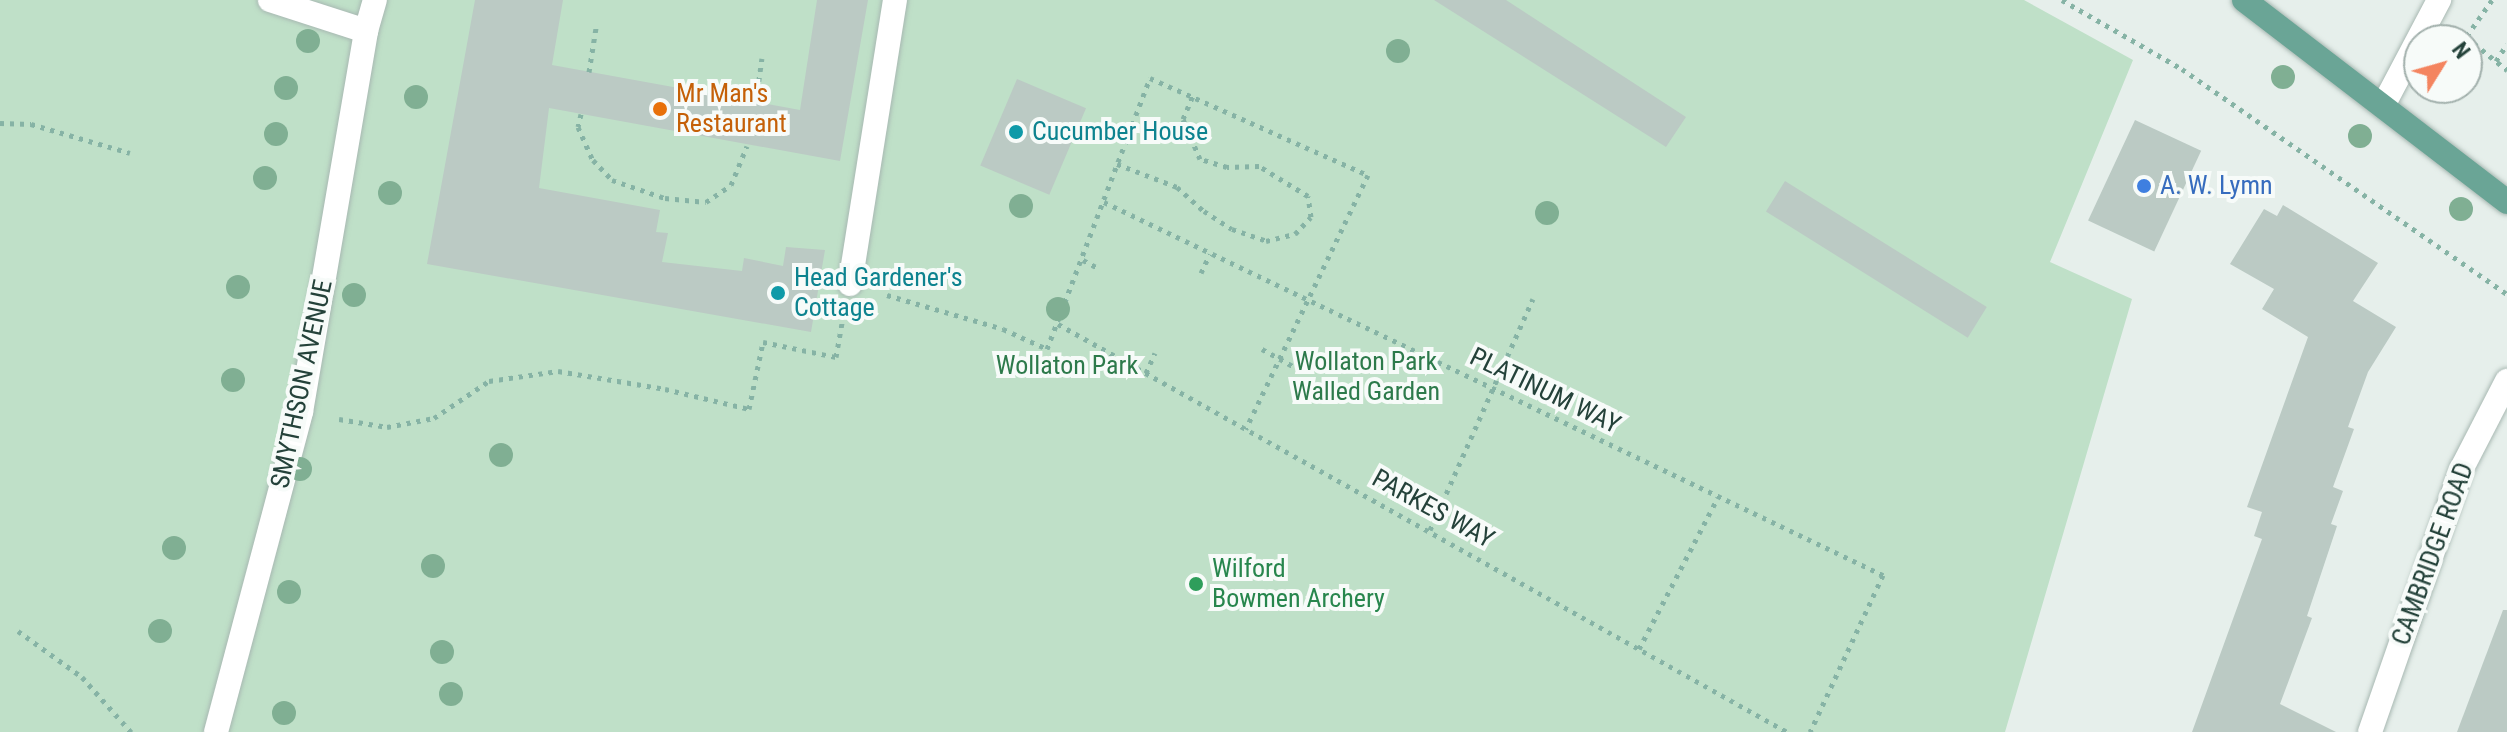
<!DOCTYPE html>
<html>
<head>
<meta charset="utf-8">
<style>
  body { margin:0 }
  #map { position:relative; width:2507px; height:732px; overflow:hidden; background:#e6efeb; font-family:"Roboto Condensed",sans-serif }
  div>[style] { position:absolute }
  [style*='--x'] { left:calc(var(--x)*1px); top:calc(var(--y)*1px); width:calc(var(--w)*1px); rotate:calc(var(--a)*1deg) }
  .green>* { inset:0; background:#bfe0c8 }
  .building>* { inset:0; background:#bbcac4; transform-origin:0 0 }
  .path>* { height:5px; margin-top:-2.5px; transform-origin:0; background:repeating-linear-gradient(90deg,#86b3a5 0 4px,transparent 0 10px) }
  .roads { filter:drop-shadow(0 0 2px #a8b8b2) drop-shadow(0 0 2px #a8b8b2) }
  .minor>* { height:24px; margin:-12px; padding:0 12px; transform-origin:12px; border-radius:12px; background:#fff }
  .major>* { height:24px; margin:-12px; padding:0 12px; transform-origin:12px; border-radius:12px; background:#6aa596 }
  .trees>* { width:24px; height:24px; margin:-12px; border-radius:50%; background:#80af93 }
  .dots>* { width:22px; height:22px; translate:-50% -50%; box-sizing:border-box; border:4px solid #f7fbf9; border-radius:50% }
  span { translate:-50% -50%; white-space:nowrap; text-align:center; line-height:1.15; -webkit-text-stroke:8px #f7fbf9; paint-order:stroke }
  .food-label { font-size:26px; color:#c56008 }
  .left { translate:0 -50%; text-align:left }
  .culture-label { font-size:26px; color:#0d838f }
  .shop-label { font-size:26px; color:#366cbe }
  .park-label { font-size:26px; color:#2d7a4b }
  .street-label { font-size:26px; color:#24423a }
  .leisure-label { font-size:26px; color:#27864d }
  .north { position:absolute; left:2403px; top:24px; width:80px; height:80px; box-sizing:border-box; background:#f7fbf9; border:2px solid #a3b1ad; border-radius:50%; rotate:53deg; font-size:22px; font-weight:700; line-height:32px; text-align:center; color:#24423a }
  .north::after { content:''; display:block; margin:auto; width:28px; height:36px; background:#f4845f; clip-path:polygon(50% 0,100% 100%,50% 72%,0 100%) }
</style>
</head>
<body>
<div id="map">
  <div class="green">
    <div style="clip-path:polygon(0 0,2024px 0,2133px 60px,2050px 262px,2132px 299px,2005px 732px,0 732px)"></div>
  </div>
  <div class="building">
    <div style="clip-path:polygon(475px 0,563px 0,552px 65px,800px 110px,817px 0,868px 0,840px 161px,549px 108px,539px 188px,660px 210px,656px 232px,668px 233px,662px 262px,742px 271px,744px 258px,783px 266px,786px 247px,825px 250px,811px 332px,427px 264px)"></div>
    <div style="clip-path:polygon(1434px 0,1506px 0,1686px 117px,1666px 147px)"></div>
    <div style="left:1017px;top:79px;width:75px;height:94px;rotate:23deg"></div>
    <div style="left:2135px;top:120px;width:73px;height:111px;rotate:25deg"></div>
    <div style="left:1785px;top:181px;width:238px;height:36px;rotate:32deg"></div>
    <div style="clip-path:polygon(2283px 205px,2378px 263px,2353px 301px,2396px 327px,2368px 372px,2348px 427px,2354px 429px,2333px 487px,2343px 491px,2331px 524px,2337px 526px,2307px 616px,2312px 618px,2280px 704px,2336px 732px,2192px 732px,2262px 539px,2254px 536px,2262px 512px,2247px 507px,2308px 337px,2262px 309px,2274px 289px,2230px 264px,2264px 209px,2277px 216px)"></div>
    <div style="clip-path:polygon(2503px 610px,2507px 610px,2507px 732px,2457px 732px)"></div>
  </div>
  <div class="path">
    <div style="--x:2062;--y:0;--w:138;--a:29.9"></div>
    <div style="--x:2182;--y:69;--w:395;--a:34.7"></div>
    <div style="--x:2492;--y:0;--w:45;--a:125.1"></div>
    <div style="--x:2466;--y:37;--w:53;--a:38.8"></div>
    <div style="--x:2496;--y:61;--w:20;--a:-57"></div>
    <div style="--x:589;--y:72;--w:45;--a:-81"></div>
    <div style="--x:756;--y:101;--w:43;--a:-82.1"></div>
    <div style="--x:581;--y:114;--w:13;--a:103"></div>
    <div style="--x:578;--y:127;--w:36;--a:66"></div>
    <div style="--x:593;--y:160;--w:28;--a:46"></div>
    <div style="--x:612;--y:180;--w:56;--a:18.8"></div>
    <div style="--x:665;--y:198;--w:41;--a:5.6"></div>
    <div style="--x:706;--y:202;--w:30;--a:-34"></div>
    <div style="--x:731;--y:185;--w:42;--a:-67.7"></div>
    <div style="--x:0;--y:123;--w:31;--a:2"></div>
    <div style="--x:31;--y:124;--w:103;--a:16.3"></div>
    <div style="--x:1117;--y:164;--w:64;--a:21"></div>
    <div style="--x:1177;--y:187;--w:36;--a:42"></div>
    <div style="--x:1204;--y:211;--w:33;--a:33"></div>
    <div style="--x:1232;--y:229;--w:36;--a:19"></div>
    <div style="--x:1266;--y:241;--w:30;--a:-14"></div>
    <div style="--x:1295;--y:234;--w:23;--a:-47"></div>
    <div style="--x:1311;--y:217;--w:21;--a:-98"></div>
    <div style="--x:1308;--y:196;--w:57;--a:-148.5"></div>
    <div style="--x:1259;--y:166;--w:32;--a:178"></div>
    <div style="--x:1227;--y:167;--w:28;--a:-163"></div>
    <div style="--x:1200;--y:159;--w:43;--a:-113"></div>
    <div style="--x:1183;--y:119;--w:25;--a:-67"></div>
    <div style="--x:1104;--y:202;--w:864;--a:25.59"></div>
    <div style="--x:1883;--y:575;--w:173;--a:114.9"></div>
    <div style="--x:1083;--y:260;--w:19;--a:28"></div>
    <div style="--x:1201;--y:273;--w:21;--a:-65"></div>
    <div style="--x:887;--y:295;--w:121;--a:16.3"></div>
    <div style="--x:1003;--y:329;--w:48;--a:24.4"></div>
    <div style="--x:1047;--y:349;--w:290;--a:-69.2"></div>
    <div style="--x:1150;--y:78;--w:239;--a:24"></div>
    <div style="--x:1368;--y:175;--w:282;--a:115.7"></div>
    <div style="--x:1058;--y:324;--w:835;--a:29.23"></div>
    <div style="--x:1262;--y:349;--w:35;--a:29"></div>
    <div style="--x:1146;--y:373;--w:22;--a:-66"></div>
    <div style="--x:339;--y:419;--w:49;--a:9.5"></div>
    <div style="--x:387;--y:427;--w:48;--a:-10.8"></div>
    <div style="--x:434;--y:418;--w:66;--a:-33.9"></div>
    <div style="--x:489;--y:381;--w:70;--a:-8.2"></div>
    <div style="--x:558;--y:371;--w:109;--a:9.5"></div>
    <div style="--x:665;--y:389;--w:86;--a:13.4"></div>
    <div style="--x:749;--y:409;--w:68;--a:-78.2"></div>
    <div style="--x:763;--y:342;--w:75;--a:11.6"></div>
    <div style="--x:836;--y:357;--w:39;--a:-80"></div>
    <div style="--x:1430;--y:530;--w:253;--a:-66"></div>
    <div style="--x:18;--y:631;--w:79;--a:35.7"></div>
    <div style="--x:82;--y:677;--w:74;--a:48.3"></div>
    <div style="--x:1639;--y:649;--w:171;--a:-62.5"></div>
  </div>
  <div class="roads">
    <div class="minor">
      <div style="--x:270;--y:0;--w:101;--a:17.9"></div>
      <div style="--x:2384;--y:104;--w:118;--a:-62.1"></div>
      <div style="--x:850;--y:284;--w:288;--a:-81"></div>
      <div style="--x:216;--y:732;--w:331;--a:-75.1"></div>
      <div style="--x:301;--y:412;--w:387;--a:-80.3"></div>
      <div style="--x:366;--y:31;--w:32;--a:-74"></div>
      <div style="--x:2370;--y:732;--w:280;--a:-70.8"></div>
      <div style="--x:2462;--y:468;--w:98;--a:-62.7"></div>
    </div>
    <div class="major">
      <div style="--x:2244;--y:0;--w:332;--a:37.5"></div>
    </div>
  </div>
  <div class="trees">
    <div style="left:308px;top:41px"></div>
    <div style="left:1398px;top:51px"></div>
    <div style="left:2283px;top:77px"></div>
    <div style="left:286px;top:88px"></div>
    <div style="left:416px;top:97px"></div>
    <div style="left:276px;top:134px"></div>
    <div style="left:2360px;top:136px"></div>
    <div style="left:265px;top:178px"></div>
    <div style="left:390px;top:193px"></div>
    <div style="left:1021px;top:206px"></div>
    <div style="left:2461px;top:209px"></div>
    <div style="left:1547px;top:213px"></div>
    <div style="left:238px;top:287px"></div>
    <div style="left:354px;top:295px"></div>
    <div style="left:1058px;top:309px"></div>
    <div style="left:233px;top:380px"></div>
    <div style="left:501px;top:455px"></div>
    <div style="left:300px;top:469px"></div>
    <div style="left:174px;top:548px"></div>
    <div style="left:433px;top:566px"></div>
    <div style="left:289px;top:592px"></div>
    <div style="left:160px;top:631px"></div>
    <div style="left:442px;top:652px"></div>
    <div style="left:451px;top:694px"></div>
    <div style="left:284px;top:713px"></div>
  </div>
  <div class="dots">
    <div style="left:660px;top:109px;background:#e8710a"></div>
    <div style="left:1016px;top:132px;background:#0f9aa8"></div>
    <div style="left:2144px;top:186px;background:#3f7fe0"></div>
    <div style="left:778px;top:293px;background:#0f9aa8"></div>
    <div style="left:1196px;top:584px;background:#2e9e5b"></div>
  </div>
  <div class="food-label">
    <span class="left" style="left:676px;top:109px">Mr Man's<br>Restaurant</span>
  </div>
  <div class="culture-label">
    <span class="left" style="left:1032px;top:132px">Cucumber House</span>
    <span class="left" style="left:794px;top:293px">Head Gardener's<br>Cottage</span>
  </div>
  <div class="shop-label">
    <span class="left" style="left:2160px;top:186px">A. W. Lymn</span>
  </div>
  <div class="park-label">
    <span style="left:1366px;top:377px">Wollaton Park<br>Walled Garden</span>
    <span style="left:1067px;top:366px">Wollaton Park</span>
  </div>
  <div class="street-label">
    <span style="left:302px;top:384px;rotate:-78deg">SMYTHSON AVENUE</span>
    <span style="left:1545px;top:391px;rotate:26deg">PLATINUM WAY</span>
    <span style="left:1433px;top:509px;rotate:29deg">PARKES WAY</span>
    <span style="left:2433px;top:554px;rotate:-70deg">CAMBRIDGE ROAD</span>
  </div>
  <div class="leisure-label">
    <span class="left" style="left:1212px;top:584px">Wilford<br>Bowmen Archery</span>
  </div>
  <div class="north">N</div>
</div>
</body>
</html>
